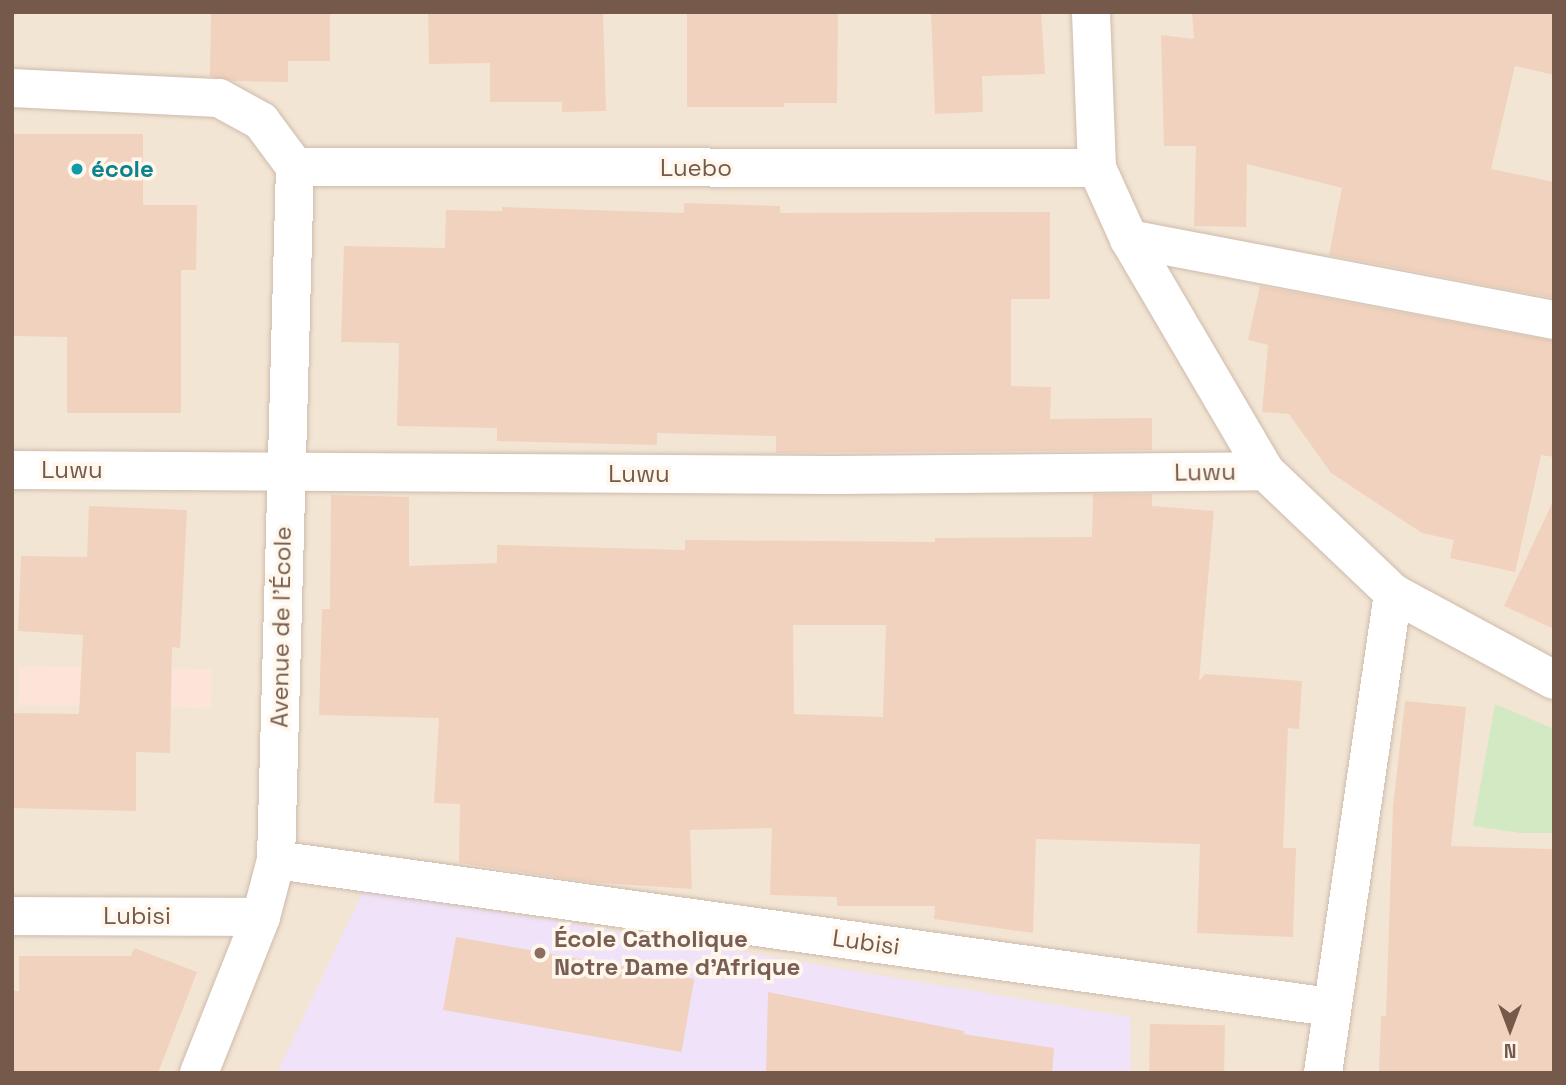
<!DOCTYPE html>
<html>
<head>
<meta charset="utf-8">
<style>
  body { margin:0 }
  #map { position:relative; width:1566px; height:1085px; overflow:hidden; background:#fcf3e6; font-family:"Space Grotesk",sans-serif }
  div>[style] { position:absolute }
  [style*='--x'] { left:calc(var(--x)*1px); top:calc(var(--y)*1px); width:calc(var(--w)*1px); rotate:calc(var(--a)*1deg) }
  .residential>* { inset:0; background:#f3e5d4; transform-origin:0 0 }
  .commercial>* { inset:0; background:#fce4d9; transform-origin:0 0 }
  .education>* { inset:0; background:#f0e2f8 }
  .green>* { inset:0; background:#d3e9c4 }
  .building>* { inset:0; background:#f1d2be; transform-origin:0 0 }
  .roads { filter:drop-shadow(0 0 2px #cebbac) drop-shadow(0 0 2px #cebbac) }
  .minor>* { height:38px; margin:-19px; padding:0 19px; transform-origin:19px; border-radius:19px; background:#fff }
  .dots>* { width:19px; height:19px; translate:-50% -50%; box-sizing:border-box; border:4px solid #fff7ec; border-radius:50% }
  span { translate:-50% -50%; white-space:nowrap; text-align:center; line-height:1.15; -webkit-text-stroke:7px #fff7ec; paint-order:stroke }
  .street-label { font-size:24px; color:#755a4b }
  .culture-label { font-size:24px; color:#0d838f; font-weight:700 }
  .left { translate:0 -50%; text-align:left }
  .education-label { font-size:24px; color:#785e54; font-weight:700 }
  .frame { position:absolute; inset:0; border:14px solid #755a4b; pointer-events:none }
  .north { position:absolute; left:1475px; top:994px; width:70px; height:70px; -webkit-text-stroke:5px #fff7ec; paint-order:stroke; rotate:180deg; font-size:19px; font-weight:700; line-height:28px; text-align:center; color:#755a4b }
  .north::after { content:''; display:block; margin:auto; width:24px; height:32px; background:#755a4b; clip-path:polygon(50% 0,100% 100%,50% 72%,0 100%) }
</style>
</head>
<body>
<div id="map">
  <div class="residential">
    <div style="left:12px;top:12px;width:1542px;height:1061px"></div>
  </div>
  <div class="commercial">
    <div style="left:19px;top:666px;width:193px;height:39px;rotate:1deg"></div>
  </div>
  <div class="education">
    <div style="clip-path:polygon(364px 889px,1130px 1017px,1131px 1073px,277px 1073px)"></div>
  </div>
  <div class="green">
    <div style="clip-path:polygon(1495px 704px,1554px 729px,1554px 833px,1520px 833px,1473px 826px)"></div>
  </div>
  <div class="building">
    <div style="clip-path:polygon(211px 12px,330px 12px,330px 61px,288px 61px,288px 82px,233px 81px,210px 76px)"></div>
    <div style="clip-path:polygon(428px 12px,603px 12px,606px 111px,562px 112px,562px 102px,490px 102px,490px 63px,429px 64px)"></div>
    <div style="clip-path:polygon(687px 12px,838px 12px,837px 103px,784px 103px,784px 107px,687px 107px)"></div>
    <div style="clip-path:polygon(931px 12px,1041px 12px,1045px 74px,982px 76px,983px 112px,935px 114px)"></div>
    <div style="clip-path:polygon(1192px 12px,1554px 12px,1554px 75px,1515px 66px,1491px 169px,1554px 182px,1554px 298px,1329px 255px,1342px 188px,1247px 164px,1246px 227px,1194px 226px,1196px 146px,1164px 146px,1161px 35px,1194px 39px)"></div>
    <div style="clip-path:polygon(12px 134px,143px 134px,143px 205px,197px 205px,196px 270px,181px 270px,181px 413px,67px 413px,67px 337px,12px 336px)"></div>
    <div style="clip-path:polygon(684px 203px,780px 206px,780px 213px,1050px 212px,1050px 299px,1011px 299px,1011px 386px,1051px 387px,1050px 419px,1152px 418px,1152px 450px,776px 453px,776px 436px,657px 433px,657px 445px,497px 441px,497px 428px,397px 426px,399px 343px,341px 342px,344px 246px,445px 248px,446px 210px,502px 211px,502px 207px,684px 213px)"></div>
    <div style="clip-path:polygon(1260px 286px,1554px 341px,1554px 457px,1541px 455px,1515px 572px,1450px 558px,1454px 540px,1422px 533px,1331px 473px,1289px 414px,1262px 412px,1268px 345px,1248px 340px)"></div>
    <div style="clip-path:polygon(evenodd,1093px 494px,1152px 494px,1152px 506px,1214px 511px,1199px 681px,1205px 674px,1302px 681px,1299px 729px,1288px 728px,1283px 848px,1296px 848px,1293px 937px,1197px 933px,1200px 844px,1036px 839px,1033px 933px,934px 919px,935px 906px,837px 906px,837px 897px,770px 895px,772px 828px,690px 830px,692px 889px,589px 882px,459px 863px,460px 804px,434px 803px,439px 718px,319px 715px,322px 609px,330px 609px,331px 495px,409px 497px,409px 566px,497px 563px,497px 545px,685px 550px,685px 540px,935px 542px,935px 538px,1092px 537px,1093px 494px,793px 625px,886px 625px,883px 717px,794px 714px,793px 625px)"></div>
    <div style="clip-path:polygon(1554px 499px,1554px 629px,1504px 606px)"></div>
    <div style="clip-path:polygon(89px 506px,187px 510px,180px 648px,172px 647px,170px 753px,136px 752px,136px 811px,12px 808px,12px 713px,79px 714px,83px 635px,18px 631px,21px 556px,87px 557px)"></div>
    <div style="clip-path:polygon(1405px 701px,1466px 707px,1451px 846px,1554px 849px,1554px 1073px,1379px 1073px,1381px 1016px,1386px 1016px,1393px 807px)"></div>
    <div style="left:456px;top:937px;width:242px;height:74px;rotate:10deg"></div>
    <div style="clip-path:polygon(134px 948px,197px 972px,158px 1073px,12px 1073px,12px 991px,19px 991px,19px 956px,131px 956px)"></div>
    <div style="clip-path:polygon(768px 992px,964px 1031px,963px 1034px,1054px 1048px,1052px 1073px,766px 1073px)"></div>
    <div style="left:1150px;top:1024px;width:75px;height:49px;rotate:1deg"></div>
  </div>
  <div class="roads">
    <div class="minor">
      <div style="--x:1091;--y:12;--w:156;--a:87.8"></div>
      <div style="--x:1097;--y:168;--w:78;--a:65.7"></div>
      <div style="--x:1129;--y:239;--w:269;--a:59.6"></div>
      <div style="--x:1265;--y:471;--w:177;--a:43.6"></div>
      <div style="--x:1393;--y:593;--w:183;--a:28.4"></div>
      <div style="--x:12;--y:88;--w:207;--a:2.8"></div>
      <div style="--x:219;--y:98;--w:48;--a:28.7"></div>
      <div style="--x:261;--y:121;--w:57;--a:53.5"></div>
      <div style="--x:295;--y:167;--w:802;--a:0.07"></div>
      <div style="--x:1129;--y:239;--w:433;--a:10.8"></div>
      <div style="--x:12;--y:470;--w:821;--a:0.35"></div>
      <div style="--x:833;--y:475;--w:432;--a:-0.5"></div>
      <div style="--x:276;--y:860;--w:1064;--a:7.94"></div>
      <div style="--x:12;--y:916;--w:249;--a:0.2"></div>
      <div style="--x:199;--y:1073;--w:168;--a:-68.3"></div>
      <div style="--x:261;--y:917;--w:59;--a:-75.3"></div>
      <div style="--x:276;--y:860;--w:693;--a:-88.43"></div>
      <div style="--x:1323;--y:1073;--w:485;--a:-81.7"></div>
    </div>
  </div>
  <div class="dots">
    <div style="left:77px;top:169px;background:#0f9aa8"></div>
    <div style="left:540px;top:953px;background:#8d6e63"></div>
  </div>
  <div class="street-label">
    <span style="left:696px;top:168px">Luebo</span>
    <span style="left:72px;top:470px">Luwu</span>
    <span style="left:1205px;top:472px;rotate:-1deg">Luwu</span>
    <span style="left:639px;top:474px">Luwu</span>
    <span style="left:281px;top:627px;rotate:-89deg">Avenue de l'École</span>
    <span style="left:137px;top:916px">Lubisi</span>
    <span style="left:866px;top:942px;rotate:8deg">Lubisi</span>
  </div>
  <div class="culture-label">
    <span class="left" style="left:91px;top:169px">école</span>
  </div>
  <div class="education-label">
    <span class="left" style="left:554px;top:953px">École Catholique<br>Notre Dame d'Afrique</span>
  </div>
  <div class="frame"></div>
  <div class="north">N</div>
</div>
</body>
</html>
